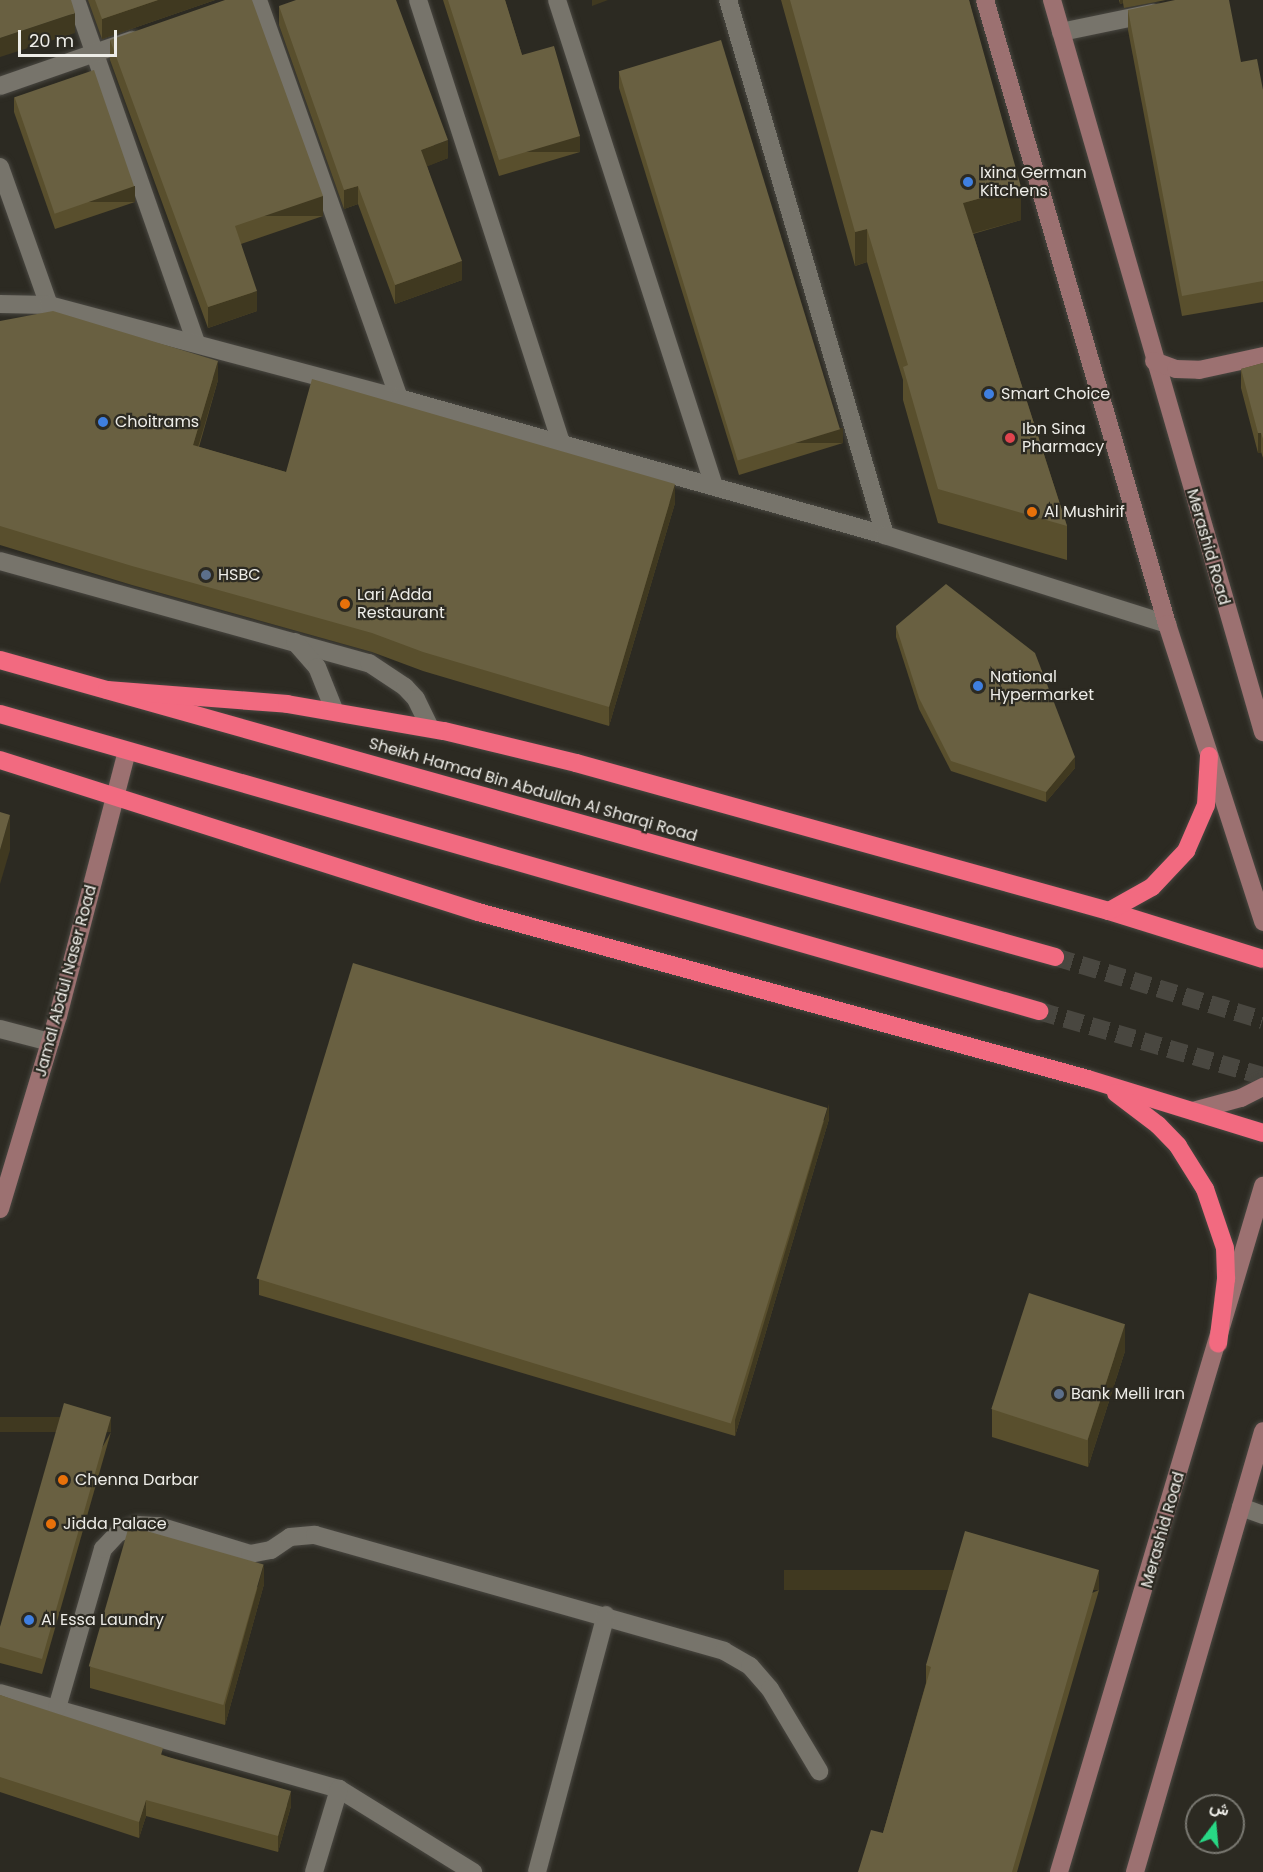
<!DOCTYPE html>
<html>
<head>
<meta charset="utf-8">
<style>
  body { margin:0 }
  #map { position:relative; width:1263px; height:1872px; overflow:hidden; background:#2c2a22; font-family:Poppins,Vazirmatn,sans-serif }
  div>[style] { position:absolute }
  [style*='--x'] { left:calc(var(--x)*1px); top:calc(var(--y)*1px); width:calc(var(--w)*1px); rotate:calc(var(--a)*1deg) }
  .highway-tunnel>* { height:18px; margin-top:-9px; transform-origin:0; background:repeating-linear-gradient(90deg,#494740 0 18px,transparent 0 27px) }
  .roads { filter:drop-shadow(0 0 2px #494741) drop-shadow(0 0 2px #494741) }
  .street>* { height:18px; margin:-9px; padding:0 9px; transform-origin:9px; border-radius:9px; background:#77746b }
  .secondary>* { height:18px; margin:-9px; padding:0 9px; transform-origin:9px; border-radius:9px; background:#9c7171 }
  .highway>* { height:18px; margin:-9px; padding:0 9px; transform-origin:9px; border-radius:9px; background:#f26a80 }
  .wall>* { inset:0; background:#594f2d }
  .shaded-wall>* { inset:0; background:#403920; transform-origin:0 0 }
  .building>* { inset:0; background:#696041; transform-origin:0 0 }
  .dots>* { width:16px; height:16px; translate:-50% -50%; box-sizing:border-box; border:3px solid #2c2a22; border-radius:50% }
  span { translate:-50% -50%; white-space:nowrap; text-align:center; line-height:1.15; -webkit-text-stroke:4.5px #2c2a22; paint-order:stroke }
  .poi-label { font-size:16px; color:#edece7 }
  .left { translate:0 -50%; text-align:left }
  .street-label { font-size:16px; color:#edece7 }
  .north { position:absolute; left:1185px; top:1794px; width:60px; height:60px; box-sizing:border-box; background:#2c2a22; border:2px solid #797871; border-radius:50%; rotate:16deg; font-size:16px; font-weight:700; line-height:24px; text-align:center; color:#edece7 }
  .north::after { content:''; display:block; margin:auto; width:21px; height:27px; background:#28d885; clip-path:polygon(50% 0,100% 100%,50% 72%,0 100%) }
  .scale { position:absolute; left:18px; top:30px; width:99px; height:27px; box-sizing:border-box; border:3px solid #edece7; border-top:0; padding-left:8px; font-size:18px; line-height:21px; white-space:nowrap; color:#edece7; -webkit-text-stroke:4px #2c2a22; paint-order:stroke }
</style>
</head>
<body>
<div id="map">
  <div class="highway-tunnel">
    <div style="--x:1055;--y:957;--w:217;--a:16.9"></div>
    <div style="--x:1039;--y:1011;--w:233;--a:16.2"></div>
  </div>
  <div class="roads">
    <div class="street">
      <div style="--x:76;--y:0;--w:363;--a:70.7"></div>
      <div style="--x:258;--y:0;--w:422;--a:70.5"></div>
      <div style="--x:418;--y:0;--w:468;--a:72.1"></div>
      <div style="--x:557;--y:0;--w:511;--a:72.1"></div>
      <div style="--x:728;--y:0;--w:558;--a:73.65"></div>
      <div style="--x:1061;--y:32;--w:94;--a:-11.7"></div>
      <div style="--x:0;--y:86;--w:140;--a:-19.2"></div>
      <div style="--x:0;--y:167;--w:146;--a:70.5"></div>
      <div style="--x:0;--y:304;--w:49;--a:1.2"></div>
      <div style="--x:49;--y:305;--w:362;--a:14.9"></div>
      <div style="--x:399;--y:398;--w:505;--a:15.74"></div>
      <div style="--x:885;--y:535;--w:296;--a:17.5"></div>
      <div style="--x:0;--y:561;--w:383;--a:15.5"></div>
      <div style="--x:369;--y:663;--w:43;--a:33.7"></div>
      <div style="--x:405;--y:687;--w:16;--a:47"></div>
      <div style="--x:416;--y:699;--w:32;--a:64"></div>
      <div style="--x:295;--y:642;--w:33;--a:49"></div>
      <div style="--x:317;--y:667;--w:48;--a:68.2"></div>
      <div style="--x:0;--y:1029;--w:52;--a:14.6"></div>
      <div style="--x:1241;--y:1507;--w:23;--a:20"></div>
      <div style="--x:0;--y:1693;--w:352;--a:15.8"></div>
      <div style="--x:339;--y:1789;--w:158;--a:31.8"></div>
      <div style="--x:57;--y:1708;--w:166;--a:-73.9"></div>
      <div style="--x:103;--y:1549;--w:22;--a:-47"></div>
      <div style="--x:118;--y:1533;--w:21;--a:-23"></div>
      <div style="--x:137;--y:1525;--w:22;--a:3"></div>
      <div style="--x:159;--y:1526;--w:95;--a:17.1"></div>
      <div style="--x:250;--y:1554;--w:21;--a:-11"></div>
      <div style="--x:271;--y:1550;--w:23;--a:-34"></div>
      <div style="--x:290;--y:1537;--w:25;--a:-5"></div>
      <div style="--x:315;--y:1535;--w:425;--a:15.8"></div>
      <div style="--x:724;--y:1651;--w:30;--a:30"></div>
      <div style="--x:750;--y:1666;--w:30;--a:49"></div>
      <div style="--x:770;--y:1689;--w:96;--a:59.1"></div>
      <div style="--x:314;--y:1872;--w:87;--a:-73.2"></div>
      <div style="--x:537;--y:1872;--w:266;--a:-75"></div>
    </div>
    <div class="secondary">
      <div style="--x:985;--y:0;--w:650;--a:73.74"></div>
      <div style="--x:1167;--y:624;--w:313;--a:72.1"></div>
      <div style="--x:1052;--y:0;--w:762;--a:73.92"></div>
      <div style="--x:1154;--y:361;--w:23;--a:20"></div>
      <div style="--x:1176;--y:369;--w:23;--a:2"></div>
      <div style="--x:1199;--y:370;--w:66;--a:-12.3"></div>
      <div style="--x:1193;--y:1111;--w:50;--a:-15.2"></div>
      <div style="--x:1241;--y:1098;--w:25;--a:-27"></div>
      <div style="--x:0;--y:1209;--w:202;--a:-73.3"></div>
      <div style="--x:58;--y:1016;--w:273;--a:-75.4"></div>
      <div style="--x:1059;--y:1872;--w:716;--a:-73.44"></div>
      <div style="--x:1135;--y:1872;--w:459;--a:-73.8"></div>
    </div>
    <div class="highway">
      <div style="--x:0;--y:660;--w:1096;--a:15.72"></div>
      <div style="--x:107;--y:690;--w:181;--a:4.4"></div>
      <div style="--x:287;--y:704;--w:159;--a:9.8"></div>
      <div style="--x:444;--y:731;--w:136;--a:13.6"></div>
      <div style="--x:576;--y:763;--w:553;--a:15.52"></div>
      <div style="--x:1109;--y:911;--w:161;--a:17.3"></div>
      <div style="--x:0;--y:714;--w:1081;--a:15.95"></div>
      <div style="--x:0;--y:760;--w:502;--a:17.64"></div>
      <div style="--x:478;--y:912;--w:632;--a:15.31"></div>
      <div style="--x:1088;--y:1079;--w:183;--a:17.1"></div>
      <div style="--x:1109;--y:911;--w:49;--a:-29.2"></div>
      <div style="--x:1152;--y:887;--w:50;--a:-46.6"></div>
      <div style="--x:1186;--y:851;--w:50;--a:-66.5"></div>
      <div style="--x:1206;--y:805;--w:49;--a:-86.5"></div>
      <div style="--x:1116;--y:1093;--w:53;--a:37.3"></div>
      <div style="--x:1158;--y:1125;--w:29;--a:46"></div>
      <div style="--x:1178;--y:1146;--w:51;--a:57.9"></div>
      <div style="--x:1205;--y:1189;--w:62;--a:71.3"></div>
      <div style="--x:1225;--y:1248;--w:31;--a:88"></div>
      <div style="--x:1226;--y:1279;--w:65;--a:97"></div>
    </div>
  </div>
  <div class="wall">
    <div style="clip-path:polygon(88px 0,215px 0,102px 39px)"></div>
    <div style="clip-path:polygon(443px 0,505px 0,522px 55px,580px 152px,499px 176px)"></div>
    <div style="clip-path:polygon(781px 0,969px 0,1021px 220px,973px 234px,1067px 526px,1067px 560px,938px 523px,903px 400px,903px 380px,867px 262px,855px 266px)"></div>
    <div style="clip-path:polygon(1119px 0,1166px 0,1124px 8px,1123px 3px,1120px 4px)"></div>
    <div style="clip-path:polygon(279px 6px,448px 158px,427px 166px,462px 280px,395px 304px,358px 204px,344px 209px,279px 25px)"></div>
    <div style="clip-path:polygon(1128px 10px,1241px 62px,1263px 90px,1263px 302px,1182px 316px,1128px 30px)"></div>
    <div style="clip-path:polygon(110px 40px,323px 216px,241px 244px,257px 311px,208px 328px,110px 60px)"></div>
    <div style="clip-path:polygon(619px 72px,843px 443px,739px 475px,619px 88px)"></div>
    <div style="clip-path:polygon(14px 97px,135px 202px,55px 229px,14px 112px)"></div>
    <div style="clip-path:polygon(0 321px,218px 380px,199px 447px,286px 472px,675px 503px,609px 726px,423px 671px,372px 652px,132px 585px,0 545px)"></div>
    <div style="clip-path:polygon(1263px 363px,1263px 458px,1261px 452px,1258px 453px,1241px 388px,1241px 369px)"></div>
    <div style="clip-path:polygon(896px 626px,1075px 768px,1046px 802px,951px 771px,919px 709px,896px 637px)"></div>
    <div style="clip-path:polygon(829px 1119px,735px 1436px,259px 1295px,259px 1279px)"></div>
    <div style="clip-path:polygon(1125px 1351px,1088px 1467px,992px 1437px,992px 1409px)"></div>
    <div style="clip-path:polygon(111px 1432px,42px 1674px,0 1663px,0 1627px)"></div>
    <div style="clip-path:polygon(264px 1584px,225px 1725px,90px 1688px,90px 1667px)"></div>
    <div style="clip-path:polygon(1099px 1590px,1017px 1872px,858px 1872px,883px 1833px,926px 1683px,926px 1665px)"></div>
    <div style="clip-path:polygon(0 1695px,163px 1755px,291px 1806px,278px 1852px,146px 1816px,139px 1838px,0 1792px)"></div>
  </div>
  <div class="shaded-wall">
    <div style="clip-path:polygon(158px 0,215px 0,102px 39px,102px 19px)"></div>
    <div style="clip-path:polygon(592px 0,608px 0,592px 6px)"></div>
    <div style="clip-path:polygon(1120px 0,1123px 0,1123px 3px,1120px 4px)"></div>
    <div style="clip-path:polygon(75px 13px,75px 33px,0 57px,0 38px)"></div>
    <div style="left:580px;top:136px;width:16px;height:84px;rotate:90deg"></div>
    <div style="clip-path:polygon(448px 140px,448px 158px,421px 169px,421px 150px)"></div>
    <div style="left:135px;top:186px;width:16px;height:84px;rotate:90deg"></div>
    <div style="clip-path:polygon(358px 186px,358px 204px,344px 209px,344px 190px)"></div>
    <div style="clip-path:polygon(1021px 187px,1021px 220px,963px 236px,963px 203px)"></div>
    <div style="left:323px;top:196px;width:20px;height:93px;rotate:90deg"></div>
    <div style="clip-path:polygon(867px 229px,867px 262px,855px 266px,855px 232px)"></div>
    <div style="clip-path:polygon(462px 261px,462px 280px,395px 304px,395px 285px)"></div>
    <div style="clip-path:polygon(257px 291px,257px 311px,208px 328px,208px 307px)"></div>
    <div style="clip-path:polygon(218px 361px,218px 380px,193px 464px,193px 445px)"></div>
    <div style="left:843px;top:428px;width:15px;height:109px;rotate:90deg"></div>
    <div style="left:1258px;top:433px;width:3px;height:20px"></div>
    <div style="clip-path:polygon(675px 484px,675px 503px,609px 726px,609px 707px)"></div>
    <div style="clip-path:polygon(1075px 757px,1075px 768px,1046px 802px,1046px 792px)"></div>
    <div style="clip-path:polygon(10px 815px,10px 850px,0 884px,0 850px)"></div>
    <div style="clip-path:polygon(829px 1104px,829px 1119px,735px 1436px,735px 1420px)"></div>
    <div style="clip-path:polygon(1125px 1324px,1125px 1351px,1088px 1467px,1088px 1439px)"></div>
    <div style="left:111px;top:1417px;width:15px;height:252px;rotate:90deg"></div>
    <div style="clip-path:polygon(264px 1564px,264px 1584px,225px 1725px,225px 1705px)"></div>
    <div style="left:1099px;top:1570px;width:20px;height:315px;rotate:90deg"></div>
    <div style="clip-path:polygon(291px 1791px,291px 1806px,278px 1852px,278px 1836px)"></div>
    <div style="clip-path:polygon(146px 1800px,146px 1816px,139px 1838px,139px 1822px)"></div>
  </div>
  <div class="building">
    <div style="clip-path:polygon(0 0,71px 0,75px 13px,0 38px)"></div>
    <div style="clip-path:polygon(95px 0,158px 0,102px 19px)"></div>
    <div style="clip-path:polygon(225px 0,252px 0,323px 196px,235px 226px,257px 291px,208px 307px,110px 40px)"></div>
    <div style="clip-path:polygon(296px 0,396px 0,448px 140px,421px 150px,462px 261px,395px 285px,358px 186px,344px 190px,279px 6px)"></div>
    <div style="clip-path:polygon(448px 0,505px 0,522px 55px,554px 46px,580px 136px,499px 160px)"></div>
    <div style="clip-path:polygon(790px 0,969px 0,1021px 187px,963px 203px,1067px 526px,938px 489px,903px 367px,908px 365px,867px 229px,855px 232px)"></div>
    <div style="clip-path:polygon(1175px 0,1229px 0,1241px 62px,1257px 59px,1263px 90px,1263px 281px,1182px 296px,1128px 10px)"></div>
    <div style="left:721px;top:40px;width:407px;height:107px;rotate:73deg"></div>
    <div style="left:94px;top:70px;width:123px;height:84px;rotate:71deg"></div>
    <div style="clip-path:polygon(53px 311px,218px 361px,193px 445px,286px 472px,312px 379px,675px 484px,609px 707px,423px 652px,372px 633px,132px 566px,0 526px,0 321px)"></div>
    <div style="clip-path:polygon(1263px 363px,1263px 439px,1261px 433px,1258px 433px,1241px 369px)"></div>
    <div style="clip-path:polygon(946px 584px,1035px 653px,1075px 757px,1046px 792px,951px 761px,919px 698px,896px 626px)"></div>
    <div style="clip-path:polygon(0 812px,10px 815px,0 850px)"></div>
    <div style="left:353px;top:963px;width:496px;height:330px;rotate:17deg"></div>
    <div style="left:1029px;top:1293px;width:101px;height:122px;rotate:18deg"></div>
    <div style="clip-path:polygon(64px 1403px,111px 1417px,42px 1659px,0 1647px,0 1627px)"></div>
    <div style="left:129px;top:1526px;width:140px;height:146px;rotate:16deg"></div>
    <div style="clip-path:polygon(965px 1531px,1099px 1570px,1012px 1872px,858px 1872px,871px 1830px,883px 1833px,931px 1667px,926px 1665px)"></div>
    <div style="clip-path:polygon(0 1695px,163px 1748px,161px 1755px,291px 1791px,278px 1836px,146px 1800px,139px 1822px,0 1777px)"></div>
  </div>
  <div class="dots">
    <div style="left:968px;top:182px;background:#3f7fe0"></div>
    <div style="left:989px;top:394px;background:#3f7fe0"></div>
    <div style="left:103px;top:422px;background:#3f7fe0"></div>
    <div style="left:1010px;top:438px;background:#e0444e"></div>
    <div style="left:1032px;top:512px;background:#e8710a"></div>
    <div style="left:206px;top:575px;background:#5c6f8a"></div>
    <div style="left:345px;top:604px;background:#e8710a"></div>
    <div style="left:978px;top:686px;background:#3f7fe0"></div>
    <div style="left:1059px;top:1394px;background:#5c6f8a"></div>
    <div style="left:63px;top:1480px;background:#e8710a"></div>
    <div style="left:51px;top:1524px;background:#e8710a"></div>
    <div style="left:29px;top:1620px;background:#3f7fe0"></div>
  </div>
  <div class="poi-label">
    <span class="left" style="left:980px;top:182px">Ixina German<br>Kitchens</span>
    <span class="left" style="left:1001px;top:394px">Smart Choice</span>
    <span class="left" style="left:115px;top:422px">Choitrams</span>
    <span class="left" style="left:1022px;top:438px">Ibn Sina<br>Pharmacy</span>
    <span class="left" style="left:1044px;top:512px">Al Mushirif</span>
    <span class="left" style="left:218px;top:575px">HSBC</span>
    <span class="left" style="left:357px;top:604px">Lari Adda<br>Restaurant</span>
    <span class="left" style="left:990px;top:686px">National<br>Hypermarket</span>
    <span class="left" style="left:1071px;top:1394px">Bank Melli Iran</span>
    <span class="left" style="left:75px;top:1480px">Chenna Darbar</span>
    <span class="left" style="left:63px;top:1524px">Jidda Palace</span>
    <span class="left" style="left:41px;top:1620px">Al Essa Laundry</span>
  </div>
  <div class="street-label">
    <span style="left:1208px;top:547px;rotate:74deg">Merashid Road</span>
    <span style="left:533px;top:790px;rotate:16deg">Sheikh Hamad Bin Abdullah Al Sharqi Road</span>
    <span style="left:66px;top:981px;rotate:-75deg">Jamal Abdul Naser Road</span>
    <span style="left:1163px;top:1530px;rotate:-74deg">Merashid Road</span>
  </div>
  <div class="north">ش</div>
  <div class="scale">20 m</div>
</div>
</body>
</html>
